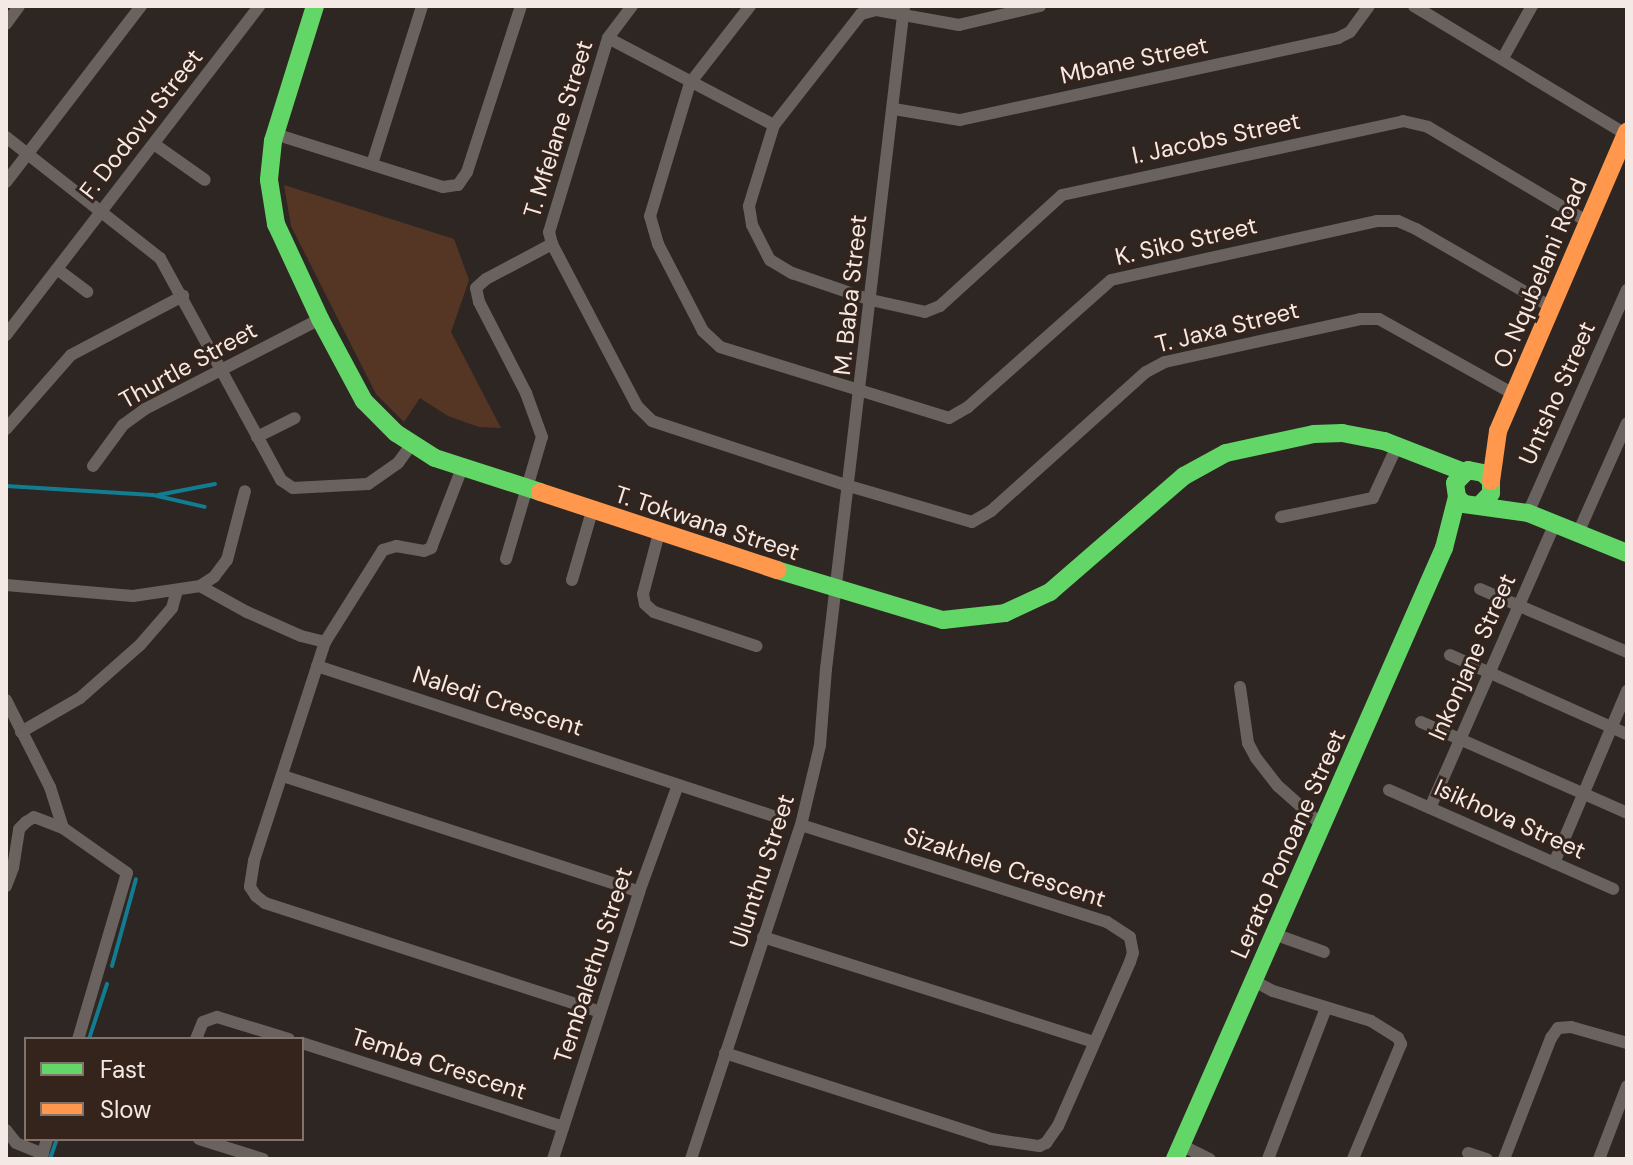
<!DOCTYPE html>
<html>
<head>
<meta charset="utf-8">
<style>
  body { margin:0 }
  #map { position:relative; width:1633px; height:1165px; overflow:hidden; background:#2e2622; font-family:"DM Sans",sans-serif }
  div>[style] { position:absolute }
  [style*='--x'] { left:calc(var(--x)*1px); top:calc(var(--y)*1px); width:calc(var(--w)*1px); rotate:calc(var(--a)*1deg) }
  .green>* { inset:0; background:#553625 }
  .stream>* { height:4px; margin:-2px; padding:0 2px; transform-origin:2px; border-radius:2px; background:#127c90 }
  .street>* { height:12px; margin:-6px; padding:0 6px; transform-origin:6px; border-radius:6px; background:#6a625f }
  .fast>* { height:18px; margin:-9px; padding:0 9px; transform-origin:9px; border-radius:9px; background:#63d668 }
  .slow>* { height:18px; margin:-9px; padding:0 9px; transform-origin:9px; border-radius:9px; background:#ff974d }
  span { translate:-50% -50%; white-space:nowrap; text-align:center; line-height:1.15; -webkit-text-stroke:6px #34241c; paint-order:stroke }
  .street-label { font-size:24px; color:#f4e9e4 }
  .frame { position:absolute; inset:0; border:8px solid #f4e9e4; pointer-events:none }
  .legend { position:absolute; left:24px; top:1037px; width:280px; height:104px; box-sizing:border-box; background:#34241c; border:2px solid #81736c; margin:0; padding:10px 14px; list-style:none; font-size:24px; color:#f4e9e4 }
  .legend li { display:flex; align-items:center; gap:16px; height:40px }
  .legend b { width:40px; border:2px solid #81736c }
</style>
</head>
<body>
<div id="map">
  <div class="green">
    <div style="clip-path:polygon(284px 185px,454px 239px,469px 280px,451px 332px,501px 428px,479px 427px,448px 416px,420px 398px,404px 422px,376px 394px,291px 226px)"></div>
  </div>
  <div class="stream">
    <div style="--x:6;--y:486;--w:147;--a:3.5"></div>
    <div style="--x:153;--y:495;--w:53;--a:13"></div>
    <div style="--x:158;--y:495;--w:58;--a:-10.9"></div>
    <div style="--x:112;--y:966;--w:90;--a:-74.6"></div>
    <div style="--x:89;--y:1039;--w:58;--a:-71.9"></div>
    <div style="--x:50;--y:1159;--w:21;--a:-71"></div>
  </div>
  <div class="street">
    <div style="--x:632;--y:6;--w:40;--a:127"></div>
    <div style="--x:608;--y:38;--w:203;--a:106.9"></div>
    <div style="--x:549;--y:232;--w:12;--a:76"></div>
    <div style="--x:552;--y:244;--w:183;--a:62.3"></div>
    <div style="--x:637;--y:406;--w:21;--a:45"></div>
    <div style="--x:652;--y:421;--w:207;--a:18.3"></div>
    <div style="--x:849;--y:486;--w:128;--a:16.3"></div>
    <div style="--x:972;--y:522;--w:22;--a:-30"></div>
    <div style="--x:991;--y:511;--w:208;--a:-41.9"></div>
    <div style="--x:1146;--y:372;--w:21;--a:-28"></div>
    <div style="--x:1165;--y:362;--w:200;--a:-12.4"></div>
    <div style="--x:1360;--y:319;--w:19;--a:0"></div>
    <div style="--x:1379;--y:319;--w:154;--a:29.1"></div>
    <div style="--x:750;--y:6;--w:98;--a:127.9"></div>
    <div style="--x:690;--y:83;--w:139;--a:106.7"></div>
    <div style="--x:650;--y:216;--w:29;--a:74"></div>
    <div style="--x:658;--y:244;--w:98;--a:62.7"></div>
    <div style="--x:703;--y:331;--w:23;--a:43"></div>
    <div style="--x:720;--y:347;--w:240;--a:17.2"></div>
    <div style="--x:949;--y:418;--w:22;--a:-30"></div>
    <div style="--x:968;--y:407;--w:191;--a:-41.6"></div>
    <div style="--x:1111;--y:280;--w:272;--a:-12.5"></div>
    <div style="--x:1377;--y:221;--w:21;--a:0"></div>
    <div style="--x:1398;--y:221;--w:20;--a:24"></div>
    <div style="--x:1416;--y:229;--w:156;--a:30"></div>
    <div style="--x:1040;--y:6;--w:83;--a:166.8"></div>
    <div style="--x:959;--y:25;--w:84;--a:-169.8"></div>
    <div style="--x:876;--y:10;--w:16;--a:165"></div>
    <div style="--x:861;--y:14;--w:141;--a:128.1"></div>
    <div style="--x:774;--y:125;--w:85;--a:107.2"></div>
    <div style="--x:749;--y:206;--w:19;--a:81"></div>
    <div style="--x:752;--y:225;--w:39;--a:63"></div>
    <div style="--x:770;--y:260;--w:26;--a:31"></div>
    <div style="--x:792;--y:273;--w:83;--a:18.9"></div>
    <div style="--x:871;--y:300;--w:55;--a:12.5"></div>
    <div style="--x:925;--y:312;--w:16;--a:-22"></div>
    <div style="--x:940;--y:306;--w:165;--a:-42.3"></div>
    <div style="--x:1062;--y:195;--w:349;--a:-12.2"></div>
    <div style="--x:1403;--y:121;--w:26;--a:13"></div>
    <div style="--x:1428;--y:127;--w:186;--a:30.7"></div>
    <div style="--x:1414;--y:6;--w:249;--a:31.2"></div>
    <div style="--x:6;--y:24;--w:22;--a:-54"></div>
    <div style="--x:608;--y:38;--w:187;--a:27.7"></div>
    <div style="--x:1503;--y:58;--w:60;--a:-60.9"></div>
    <div style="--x:894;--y:109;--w:67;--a:9.5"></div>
    <div style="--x:960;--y:120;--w:387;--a:-12.2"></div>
    <div style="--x:1338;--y:38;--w:13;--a:-27"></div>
    <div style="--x:1350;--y:32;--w:32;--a:-54"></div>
    <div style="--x:275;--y:134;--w:176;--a:17.5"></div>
    <div style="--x:443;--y:187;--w:15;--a:-8"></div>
    <div style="--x:458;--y:185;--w:16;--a:-55"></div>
    <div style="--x:467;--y:172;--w:175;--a:-72"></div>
    <div style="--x:6;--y:137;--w:196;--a:38.2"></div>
    <div style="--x:160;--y:258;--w:253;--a:61.4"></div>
    <div style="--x:281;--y:480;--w:14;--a:34"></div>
    <div style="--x:293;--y:488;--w:75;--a:-3.1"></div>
    <div style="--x:368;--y:484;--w:37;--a:-35"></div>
    <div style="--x:398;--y:463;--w:24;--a:-54"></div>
    <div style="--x:154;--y:144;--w:62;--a:35.2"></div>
    <div style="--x:372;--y:164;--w:166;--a:-72.4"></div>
    <div style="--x:6;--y:182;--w:222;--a:-52.5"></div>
    <div style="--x:57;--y:269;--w:38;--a:37"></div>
    <div style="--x:6;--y:335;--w:415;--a:-52.4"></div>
    <div style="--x:6;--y:429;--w:98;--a:-48.7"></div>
    <div style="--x:71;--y:355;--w:127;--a:-27.8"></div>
    <div style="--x:257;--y:437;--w:42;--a:-26.6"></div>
    <div style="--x:93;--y:466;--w:51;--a:-53.8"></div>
    <div style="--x:123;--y:425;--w:27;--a:-36"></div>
    <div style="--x:145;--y:409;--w:197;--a:-27.2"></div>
    <div style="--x:1528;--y:513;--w:244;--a:-66.1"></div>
    <div style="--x:1281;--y:517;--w:94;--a:-11.7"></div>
    <div style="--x:1373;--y:498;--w:57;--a:-65.2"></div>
    <div style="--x:659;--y:533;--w:63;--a:104.7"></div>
    <div style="--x:643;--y:594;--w:10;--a:79"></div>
    <div style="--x:645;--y:604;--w:12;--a:42"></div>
    <div style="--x:654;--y:612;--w:108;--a:18.4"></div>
    <div style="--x:1578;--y:533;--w:120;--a:-66"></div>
    <div style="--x:506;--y:559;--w:127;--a:-73.6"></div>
    <div style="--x:542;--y:437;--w:47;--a:-110"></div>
    <div style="--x:526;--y:393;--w:102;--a:-117.3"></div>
    <div style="--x:479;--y:302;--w:14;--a:-102"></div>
    <div style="--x:476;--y:288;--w:13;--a:-42"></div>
    <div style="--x:486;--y:279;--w:75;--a:-27.9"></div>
    <div style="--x:572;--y:580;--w:72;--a:-73.8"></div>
    <div style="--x:6;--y:585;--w:127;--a:5"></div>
    <div style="--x:133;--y:596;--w:68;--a:-8.5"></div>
    <div style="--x:200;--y:586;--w:17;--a:-33"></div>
    <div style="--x:214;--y:577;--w:21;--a:-53"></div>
    <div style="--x:227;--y:560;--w:71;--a:-75.4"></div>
    <div style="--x:200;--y:586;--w:54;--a:29"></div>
    <div style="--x:247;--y:612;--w:59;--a:24"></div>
    <div style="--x:301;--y:636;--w:25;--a:14"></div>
    <div style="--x:325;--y:642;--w:230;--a:108"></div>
    <div style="--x:254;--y:861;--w:26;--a:99"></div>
    <div style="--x:250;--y:887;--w:11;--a:56"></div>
    <div style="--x:256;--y:896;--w:11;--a:38"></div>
    <div style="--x:265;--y:903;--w:352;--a:18"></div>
    <div style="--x:1480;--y:589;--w:160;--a:23.2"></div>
    <div style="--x:325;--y:642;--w:109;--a:-57.8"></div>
    <div style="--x:383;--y:550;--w:14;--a:-17"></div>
    <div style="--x:396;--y:546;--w:28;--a:10"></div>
    <div style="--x:424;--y:551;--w:8;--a:-23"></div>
    <div style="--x:431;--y:548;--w:86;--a:-68.8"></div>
    <div style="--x:1450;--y:655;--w:194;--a:24.1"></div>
    <div style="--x:317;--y:666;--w:480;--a:18.2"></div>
    <div style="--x:1240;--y:687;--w:57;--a:81.9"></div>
    <div style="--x:1248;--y:743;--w:17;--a:62"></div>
    <div style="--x:1256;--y:758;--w:36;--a:52"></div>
    <div style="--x:1278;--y:786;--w:59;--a:41.6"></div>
    <div style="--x:6;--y:700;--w:97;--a:63.2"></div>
    <div style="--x:50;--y:787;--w:43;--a:72.4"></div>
    <div style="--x:63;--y:828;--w:78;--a:35.1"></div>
    <div style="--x:127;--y:873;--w:173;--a:106.4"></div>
    <div style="--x:1421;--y:722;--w:225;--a:23.8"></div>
    <div style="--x:21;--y:732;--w:68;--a:-30"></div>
    <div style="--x:80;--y:698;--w:80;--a:-41.5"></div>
    <div style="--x:140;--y:645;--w:49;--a:-49.1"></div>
    <div style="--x:172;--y:608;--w:18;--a:-74"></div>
    <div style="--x:283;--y:776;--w:374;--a:18"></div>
    <div style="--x:1389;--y:790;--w:245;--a:23.8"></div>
    <div style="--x:1430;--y:808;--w:311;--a:-66.3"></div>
    <div style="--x:1554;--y:863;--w:187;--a:-67"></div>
    <div style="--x:6;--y:886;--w:19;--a:-69"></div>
    <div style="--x:13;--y:868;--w:39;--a:-81"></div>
    <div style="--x:19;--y:829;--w:10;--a:-45"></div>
    <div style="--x:26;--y:822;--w:9;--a:-32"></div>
    <div style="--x:34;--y:817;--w:31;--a:21"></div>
    <div style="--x:1274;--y:934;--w:53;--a:19.8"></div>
    <div style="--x:763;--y:937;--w:347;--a:17.6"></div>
    <div style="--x:1254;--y:981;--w:21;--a:28"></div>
    <div style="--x:1273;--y:991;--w:102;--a:17"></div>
    <div style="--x:1371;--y:1021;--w:32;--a:32"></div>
    <div style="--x:1398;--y:1038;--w:7;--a:63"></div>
    <div style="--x:1401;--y:1044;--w:125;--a:112.7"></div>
    <div style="--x:196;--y:1039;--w:18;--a:-68"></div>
    <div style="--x:203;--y:1022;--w:15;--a:-20"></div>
    <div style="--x:217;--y:1017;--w:75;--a:17"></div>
    <div style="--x:302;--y:1043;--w:274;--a:17.8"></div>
    <div style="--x:725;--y:1053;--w:280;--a:17.9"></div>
    <div style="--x:991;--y:1139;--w:49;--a:8.3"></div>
    <div style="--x:1039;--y:1146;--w:8;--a:-23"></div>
    <div style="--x:1046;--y:1143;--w:21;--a:-55"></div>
    <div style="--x:1058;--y:1126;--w:179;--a:-66.3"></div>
    <div style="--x:1130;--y:962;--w:9;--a:-72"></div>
    <div style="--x:1133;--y:953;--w:16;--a:-101"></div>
    <div style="--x:1130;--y:937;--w:27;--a:-147"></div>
    <div style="--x:1107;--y:922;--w:321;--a:-162.4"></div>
    <div style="--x:6;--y:1130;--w:16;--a:52"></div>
    <div style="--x:16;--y:1143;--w:29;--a:22"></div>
    <div style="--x:199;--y:1139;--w:67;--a:17.4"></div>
    <div style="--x:1181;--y:1145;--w:32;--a:26"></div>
    <div style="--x:1468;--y:1153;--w:20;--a:18"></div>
    <div style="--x:41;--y:1159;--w:21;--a:-73"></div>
    <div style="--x:553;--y:1159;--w:281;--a:-72.1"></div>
    <div style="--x:639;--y:892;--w:114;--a:-70"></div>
    <div style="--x:691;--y:1159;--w:352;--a:-71.8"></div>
    <div style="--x:801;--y:825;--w:82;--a:-76.6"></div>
    <div style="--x:820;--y:745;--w:76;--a:-85.5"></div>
    <div style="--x:826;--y:669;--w:667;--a:-83.28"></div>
    <div style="--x:1268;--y:1159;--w:162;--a:-69"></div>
    <div style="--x:1504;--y:1159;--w:130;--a:-68.8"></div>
    <div style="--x:1551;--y:1038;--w:12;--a:-55"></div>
    <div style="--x:1558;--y:1028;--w:13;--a:-4"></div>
    <div style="--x:1571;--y:1027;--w:58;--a:15.9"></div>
    <div style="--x:1599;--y:1159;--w:78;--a:-69"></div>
  </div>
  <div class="fast">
    <div style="--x:315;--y:6;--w:141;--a:107.3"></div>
    <div style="--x:273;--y:141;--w:39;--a:96"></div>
    <div style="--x:269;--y:180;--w:45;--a:81"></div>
    <div style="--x:276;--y:224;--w:105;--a:65.1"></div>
    <div style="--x:320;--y:319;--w:93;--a:61.8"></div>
    <div style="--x:364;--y:401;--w:45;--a:45"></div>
    <div style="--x:396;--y:433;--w:46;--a:32.7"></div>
    <div style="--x:435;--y:458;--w:110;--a:17.9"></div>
    <div style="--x:1480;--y:505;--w:16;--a:-47"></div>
    <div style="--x:1491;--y:493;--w:12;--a:-90"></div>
    <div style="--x:1491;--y:481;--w:11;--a:-135"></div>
    <div style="--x:1483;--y:473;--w:15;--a:-169"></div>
    <div style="--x:1468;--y:470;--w:18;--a:135"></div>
    <div style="--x:1455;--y:483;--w:14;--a:82"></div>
    <div style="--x:1457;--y:497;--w:10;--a:45"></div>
    <div style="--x:1464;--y:504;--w:65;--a:8"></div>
    <div style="--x:1528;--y:513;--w:107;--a:22"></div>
    <div style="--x:777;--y:570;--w:173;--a:16.8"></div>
    <div style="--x:943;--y:620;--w:62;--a:-6.4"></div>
    <div style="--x:1005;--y:613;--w:50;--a:-25"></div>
    <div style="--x:1050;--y:592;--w:177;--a:-40.9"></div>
    <div style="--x:1184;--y:476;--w:48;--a:-28.7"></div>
    <div style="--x:1226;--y:453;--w:90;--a:-12.2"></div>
    <div style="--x:1314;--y:434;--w:28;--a:-2"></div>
    <div style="--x:1342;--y:433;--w:43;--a:10.8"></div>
    <div style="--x:1384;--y:441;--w:86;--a:21.2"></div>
    <div style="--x:1175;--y:1159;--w:668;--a:-66.24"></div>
    <div style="--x:1444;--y:548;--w:53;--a:-75.7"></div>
  </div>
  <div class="slow">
    <div style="--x:1491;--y:481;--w:50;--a:-82"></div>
    <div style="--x:1498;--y:431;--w:326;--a:-66.7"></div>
    <div style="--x:540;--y:492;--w:250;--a:18.2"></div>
  </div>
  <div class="street-label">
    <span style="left:1134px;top:60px;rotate:-12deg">Mbane Street</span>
    <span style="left:141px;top:124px;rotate:-52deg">F. Dodovu Street</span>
    <span style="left:558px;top:129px;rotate:-73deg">T. Mfelane Street</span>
    <span style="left:1216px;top:138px;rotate:-12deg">I. Jacobs Street</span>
    <span style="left:1186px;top:241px;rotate:-13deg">K. Siko Street</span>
    <span style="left:1540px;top:273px;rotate:-67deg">O. Nqubelani Road</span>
    <span style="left:850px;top:295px;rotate:-84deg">M. Baba Street</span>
    <span style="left:1227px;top:327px;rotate:-14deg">T. Jaxa Street</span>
    <span style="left:188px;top:365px;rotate:-29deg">Thurtle Street</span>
    <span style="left:1557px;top:393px;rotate:-66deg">Untsho Street</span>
    <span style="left:707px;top:523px;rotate:18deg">T. Tokwana Street</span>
    <span style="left:1472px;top:657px;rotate:-66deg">Inkonjane Street</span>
    <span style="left:498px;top:701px;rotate:18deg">Naledi Crescent</span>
    <span style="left:1510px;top:819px;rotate:24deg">Isikhova Street</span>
    <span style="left:1288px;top:844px;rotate:-66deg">Lerato Ponoane Street</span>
    <span style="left:1005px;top:867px;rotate:18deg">Sizakhele Crescent</span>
    <span style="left:762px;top:871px;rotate:-72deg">Ulunthu Street</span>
    <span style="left:593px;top:965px;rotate:-72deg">Tembalethu Street</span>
    <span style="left:439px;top:1064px;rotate:18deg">Temba Crescent</span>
  </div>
  <div class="frame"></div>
  <ul class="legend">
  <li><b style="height:10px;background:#63d668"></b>Fast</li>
  <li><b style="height:10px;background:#ff974d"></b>Slow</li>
  </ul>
</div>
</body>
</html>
